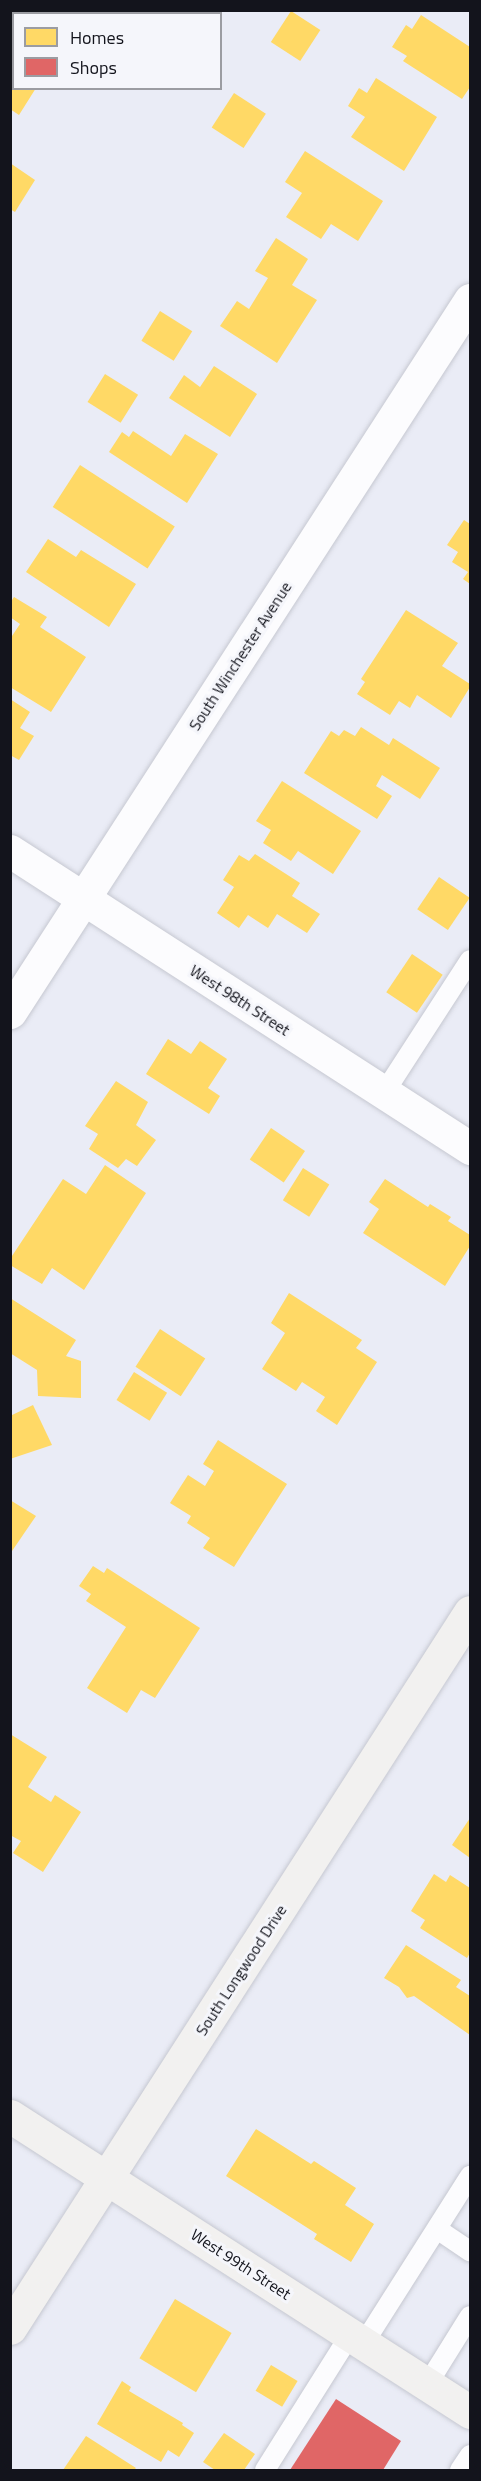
<!DOCTYPE html>
<html>
<head>
<meta charset="utf-8">
<style>
  body { margin:0 }
  #map { position:relative; width:481px; height:2481px; overflow:hidden; background:#eaecf6; font-family:"Titillium Web",sans-serif }
  div>[style] { position:absolute }
  [style*='--x'] { left:calc(var(--x)*1px); top:calc(var(--y)*1px); width:calc(var(--w)*1px); rotate:calc(var(--a)*1deg) }
  .homes>* { inset:0; background:#ffd966; transform-origin:0 0 }
  .shops>* { inset:0; background:#e06666 }
  .roads { filter:drop-shadow(0 0 2px #c6c8d1) drop-shadow(0 0 2px #c6c8d1) }
  .lane>* { height:20px; margin:-10px; padding:0 10px; transform-origin:10px; border-radius:10px; background:#fcfcfe }
  .street>* { height:33px; margin:-16.5px; padding:0 16.5px; transform-origin:16.5px; border-radius:16.5px; background:#fcfcfe }
  .secondary>* { height:33px; margin:-16.5px; padding:0 16.5px; transform-origin:16.5px; border-radius:16.5px; background:#f2f1f0 }
  span { translate:-50% -50%; white-space:nowrap; text-align:center; line-height:1.15; -webkit-text-stroke:6px #f5f6fb; paint-order:stroke }
  .street-label { font-size:16px; color:#13141c }
  .frame { position:absolute; inset:0; border:12px solid #13141c; pointer-events:none }
  .legend { position:absolute; left:12px; top:12px; width:210px; height:78px; box-sizing:border-box; background:#f5f6fb; border:2px solid #9b9ca2; margin:0; padding:8px 10px; list-style:none; font-size:18px; color:#13141c }
  .legend li { display:flex; align-items:center; gap:12px; height:30px }
  .legend b { width:30px; border:2px solid #9b9ca2 }
</style>
</head>
<body>
<div id="map">
  <div class="homes">
    <div style="clip-path:polygon(27px 10px,62px 10px,61px 14px,31px 14px)"></div>
    <div style="left:291px;top:11px;width:35px;height:37px;rotate:33deg"></div>
    <div style="clip-path:polygon(421px 15px,470px 47px,470px 87px,462px 99px,403px 61px,407px 56px,392px 47px,406px 25px,412px 29px)"></div>
    <div style="clip-path:polygon(10px 20px,14px 22px,14px 38px,10px 42px)"></div>
    <div style="clip-path:polygon(10px 66px,14px 68px,14px 88px,36px 88px,19px 115px,10px 109px)"></div>
    <div style="clip-path:polygon(376px 78px,437px 117px,404px 171px,351px 137px,365px 117px,348px 106px,359px 88px,367px 93px)"></div>
    <div style="left:234px;top:93px;width:38px;height:41px;rotate:33deg"></div>
    <div style="clip-path:polygon(305px 151px,383px 201px,358px 241px,331px 224px,321px 239px,286px 217px,302px 193px,285px 182px)"></div>
    <div style="clip-path:polygon(10px 163px,35px 180px,15px 212px,10px 209px)"></div>
    <div style="clip-path:polygon(276px 238px,308px 259px,292px 285px,317px 300px,277px 363px,220px 326px,237px 301px,249px 309px,268px 278px,255px 271px)"></div>
    <div style="left:160px;top:311px;width:38px;height:35px;rotate:32deg"></div>
    <div style="clip-path:polygon(214px 366px,257px 394px,230px 437px,169px 398px,184px 375px,200px 387px)"></div>
    <div style="left:105px;top:374px;width:39px;height:33px;rotate:32deg"></div>
    <div style="clip-path:polygon(133px 431px,171px 456px,185px 434px,218px 454px,187px 503px,109px 452px,122px 432px,129px 437px)"></div>
    <div style="left:80px;top:465px;width:113px;height:50px;rotate:33deg"></div>
    <div style="clip-path:polygon(464px 520px,470px 524px,470px 584px,463px 579px,468px 572px,452px 562px,458px 552px,447px 545px)"></div>
    <div style="clip-path:polygon(48px 539px,76px 557px,81px 550px,136px 584px,109px 627px,26px 572px)"></div>
    <div style="clip-path:polygon(14px 597px,47px 617px,40px 627px,86px 657px,51px 712px,10px 687px,10px 639px,20px 624px,10px 617px,10px 603px)"></div>
    <div style="clip-path:polygon(406px 610px,458px 643px,442px 666px,470px 684px,470px 687px,451px 718px,417px 695px,410px 708px,399px 701px,390px 715px,357px 694px,365px 682px,361px 679px)"></div>
    <div style="clip-path:polygon(10px 699px,30px 712px,20px 728px,34px 736px,19px 760px,10px 755px)"></div>
    <div style="clip-path:polygon(361px 727px,389px 745px,393px 738px,440px 768px,420px 799px,382px 775px,376px 786px,392px 796px,377px 819px,304px 773px,331px 731px,339px 736px,344px 730px,355px 736px)"></div>
    <div style="clip-path:polygon(282px 781px,361px 831px,333px 874px,298px 851px,291px 861px,263px 843px,271px 830px,256px 821px)"></div>
    <div style="clip-path:polygon(255px 854px,300px 883px,292px 896px,320px 914px,307px 933px,277px 914px,268px 928px,248px 915px,239px 928px,217px 913px,234px 887px,223px 880px,239px 855px,249px 861px)"></div>
    <div style="left:439px;top:877px;width:37px;height:39px;rotate:34deg"></div>
    <div style="left:412px;top:954px;width:37px;height:46px;rotate:34deg"></div>
    <div style="clip-path:polygon(168px 1039px,191px 1054px,200px 1041px,227px 1059px,208px 1088px,220px 1096px,209px 1114px,146px 1074px)"></div>
    <div style="clip-path:polygon(116px 1081px,148px 1102px,136px 1125px,156px 1140px,137px 1166px,126px 1159px,118px 1168px,89px 1149px,98px 1134px,85px 1126px)"></div>
    <div style="left:271px;top:1128px;width:41px;height:38px;rotate:34deg"></div>
    <div style="clip-path:polygon(105px 1165px,146px 1193px,84px 1290px,52px 1268px,42px 1284px,10px 1265px,10px 1259px,63px 1179px,86px 1194px)"></div>
    <div style="left:303px;top:1168px;width:31px;height:38px;rotate:32deg"></div>
    <div style="clip-path:polygon(385px 1179px,428px 1207px,430px 1204px,451px 1217px,448px 1221px,470px 1235px,470px 1246px,445px 1286px,363px 1233px,379px 1209px,369px 1202px)"></div>
    <div style="clip-path:polygon(289px 1293px,362px 1340px,356px 1348px,377px 1362px,337px 1425px,316px 1411px,325px 1397px,302px 1382px,296px 1391px,262px 1369px,285px 1333px,271px 1323px)"></div>
    <div style="clip-path:polygon(10px 1298px,76px 1340px,66px 1356px,81px 1361px,81px 1398px,38px 1396px,37px 1370px,10px 1353px)"></div>
    <div style="left:160px;top:1329px;width:54px;height:45px;rotate:33deg"></div>
    <div style="left:134px;top:1372px;width:39px;height:33px;rotate:32deg"></div>
    <div style="clip-path:polygon(33px 1405px,52px 1445px,10px 1459px,10px 1416px)"></div>
    <div style="clip-path:polygon(218px 1440px,287px 1484px,234px 1567px,203px 1548px,210px 1538px,187px 1523px,191px 1516px,170px 1503px,188px 1475px,205px 1486px,214px 1471px,203px 1464px)"></div>
    <div style="clip-path:polygon(10px 1500px,36px 1516px,12px 1551px,10px 1550px)"></div>
    <div style="clip-path:polygon(93px 1566px,104px 1573px,107px 1568px,200px 1628px,155px 1698px,141px 1690px,127px 1713px,87px 1688px,126px 1627px,86px 1601px,91px 1594px,79px 1586px)"></div>
    <div style="clip-path:polygon(10px 1734px,47px 1757px,28px 1787px,51px 1802px,55px 1795px,81px 1812px,43px 1872px,13px 1853px,21px 1841px,10px 1835px)"></div>
    <div style="clip-path:polygon(470px 1818px,470px 1858px,452px 1845px)"></div>
    <div style="clip-path:polygon(434px 1874px,446px 1882px,450px 1875px,470px 1888px,470px 1953px,467px 1958px,420px 1928px,425px 1920px,411px 1911px)"></div>
    <div style="clip-path:polygon(406px 1945px,461px 1980px,456px 1987px,470px 1996px,470px 2035px,414px 1996px,407px 1998px,399px 1987px,384px 1978px)"></div>
    <div style="clip-path:polygon(256px 2129px,311px 2164px,314px 2161px,356px 2188px,345px 2205px,374px 2224px,351px 2262px,314px 2239px,317px 2234px,226px 2176px)"></div>
    <div style="left:175px;top:2299px;width:66px;height:69px;rotate:31deg"></div>
    <div style="left:271px;top:2365px;width:31px;height:30px;rotate:31deg"></div>
    <div style="clip-path:polygon(122px 2381px,131px 2387px,129px 2391px,183px 2423px,182px 2425px,194px 2433px,179px 2457px,168px 2450px,161px 2462px,97px 2424px)"></div>
    <div style="clip-path:polygon(224px 2433px,255px 2454px,244px 2470px,215px 2470px,203px 2462px)"></div>
    <div style="clip-path:polygon(86px 2436px,136px 2468px,134px 2470px,63px 2470px)"></div>
  </div>
  <div class="shops">
    <div style="clip-path:polygon(336px 2399px,401px 2441px,383px 2470px,290px 2470px)"></div>
  </div>
  <div class="roads">
    <div class="lane">
      <div style="--x:384;--y:1093;--w:158;--a:-57.1"></div>
      <div style="--x:437;--y:2229;--w:40;--a:34"></div>
      <div style="--x:364;--y:2343;--w:198;--a:-57.6"></div>
      <div style="--x:427;--y:2385;--w:81;--a:-58.1"></div>
      <div style="--x:265;--y:2470;--w:160;--a:-57.8"></div>
      <div style="--x:460;--y:2470;--w:18;--a:-56"></div>
    </div>
    <div class="street">
      <div style="--x:10;--y:851;--w:548;--a:32.85"></div>
      <div style="--x:10;--y:1012;--w:848;--a:-57.13"></div>
    </div>
    <div class="secondary">
      <div style="--x:10;--y:2116;--w:547;--a:32.76"></div>
      <div style="--x:10;--y:2328;--w:851;--a:-57.28"></div>
    </div>
  </div>
  <div class="street-label">
    <span style="left:240px;top:656px;rotate:-57deg">South Winchester Avenue</span>
    <span style="left:240px;top:1000px;rotate:33deg">West 98th Street</span>
    <span style="left:241px;top:1970px;rotate:-57deg">South Longwood Drive</span>
    <span style="left:241px;top:2264px;rotate:33deg">West 99th Street</span>
  </div>
  <div class="frame"></div>
  <ul class="legend">
  <li><b style="height:16px;background:#ffd966"></b>Homes</li>
  <li><b style="height:16px;background:#e06666"></b>Shops</li>
  </ul>
</div>
</body>
</html>
